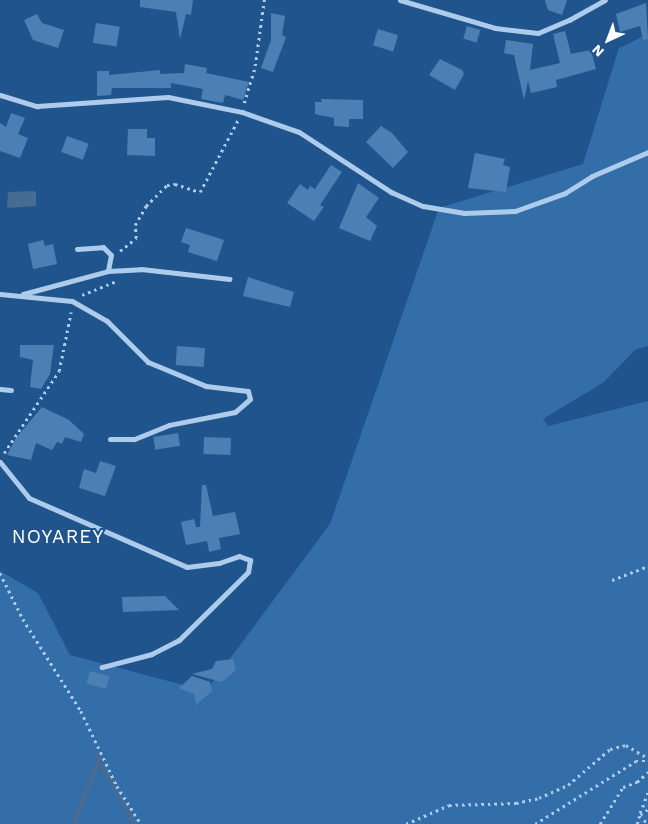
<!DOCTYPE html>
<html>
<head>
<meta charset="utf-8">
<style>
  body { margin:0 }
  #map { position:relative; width:648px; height:824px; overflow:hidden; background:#20548c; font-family:"Work Sans",sans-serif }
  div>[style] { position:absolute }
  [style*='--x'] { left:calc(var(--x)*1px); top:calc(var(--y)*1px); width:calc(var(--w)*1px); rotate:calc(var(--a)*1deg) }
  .green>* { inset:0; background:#336ea9 }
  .water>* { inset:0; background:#476c94 }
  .stream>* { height:4.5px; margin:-2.25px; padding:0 2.25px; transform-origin:2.25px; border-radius:2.25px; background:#476c94 }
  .building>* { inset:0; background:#4c80b5; transform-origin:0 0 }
  .path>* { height:2.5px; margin-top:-1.25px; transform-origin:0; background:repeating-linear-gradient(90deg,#adccec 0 2.5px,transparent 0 6.5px) }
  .minor>* { height:5px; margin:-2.5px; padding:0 2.5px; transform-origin:2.5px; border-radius:2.5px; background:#adccec }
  span { translate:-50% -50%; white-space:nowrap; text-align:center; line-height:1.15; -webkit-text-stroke:4px #20548c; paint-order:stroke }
  .neighbourhood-label { font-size:19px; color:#fff; letter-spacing:1px }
  .north { position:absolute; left:583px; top:15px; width:50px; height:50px; -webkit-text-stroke:4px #20548c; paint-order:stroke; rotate:223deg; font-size:14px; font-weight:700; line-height:20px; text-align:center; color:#fff }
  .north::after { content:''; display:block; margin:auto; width:18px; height:22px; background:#fff; clip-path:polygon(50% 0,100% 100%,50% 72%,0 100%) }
</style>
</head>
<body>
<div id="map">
  <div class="green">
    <div style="clip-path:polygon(648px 34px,648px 346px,635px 350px,604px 382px,543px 419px,548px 426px,648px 401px,648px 824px,0 824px,0 571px,38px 593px,70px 655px,206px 691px,330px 524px,439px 208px,583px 164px,619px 48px)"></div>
  </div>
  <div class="water">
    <div style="clip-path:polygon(33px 191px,36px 192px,36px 206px,7px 208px,8px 192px)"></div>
  </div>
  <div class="stream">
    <div style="--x:99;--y:759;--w:74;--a:61"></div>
    <div style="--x:73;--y:824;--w:70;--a:-68.2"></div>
    <div style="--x:99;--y:759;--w:5;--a:-101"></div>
  </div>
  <div class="building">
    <div style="clip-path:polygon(140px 0,193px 0,191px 15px,186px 14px,180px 39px,176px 12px,140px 7px)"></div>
    <div style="clip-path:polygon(545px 0,567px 0,562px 15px,548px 10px)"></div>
    <div style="clip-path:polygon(646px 3px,648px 39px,643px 40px,640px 26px,620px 32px,616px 14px)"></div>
    <div style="clip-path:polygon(271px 13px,285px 16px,282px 35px,286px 37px,273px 72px,261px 68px,271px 40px)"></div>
    <div style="clip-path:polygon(37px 14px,42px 23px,64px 30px,58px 48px,33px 40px,24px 20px)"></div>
    <div style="left:96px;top:23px;width:24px;height:20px;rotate:9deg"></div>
    <div style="left:467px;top:26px;width:14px;height:13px;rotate:17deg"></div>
    <div style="left:378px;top:29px;width:21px;height:17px;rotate:17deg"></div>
    <div style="clip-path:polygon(565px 31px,571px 54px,591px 50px,596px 69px,556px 80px,557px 87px,531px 93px,528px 81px,524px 100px,514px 55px,504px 53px,506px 40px,533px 44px,530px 70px,560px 63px,553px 34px)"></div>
    <div style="clip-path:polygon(440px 59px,462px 70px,464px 74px,455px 90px,429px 75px)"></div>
    <div style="clip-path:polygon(185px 64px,207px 68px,206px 73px,249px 82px,243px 100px,225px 95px,223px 103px,201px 99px,203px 89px,171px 83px,171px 88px,112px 88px,111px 95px,97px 96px,97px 71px,109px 71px,109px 75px,160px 70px,160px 74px,184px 73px)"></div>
    <div style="clip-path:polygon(321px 99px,363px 100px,363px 119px,349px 119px,349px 127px,334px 126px,334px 118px,315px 114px,315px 102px,322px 102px)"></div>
    <div style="clip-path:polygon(11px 113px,25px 118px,18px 134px,28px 138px,20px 158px,0 151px,0 123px,6px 127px)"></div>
    <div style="clip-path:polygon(381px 126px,392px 133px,408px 152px,393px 168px,366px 142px)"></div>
    <div style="clip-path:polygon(128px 129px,147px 129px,147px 138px,155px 138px,155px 156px,127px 155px)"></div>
    <div style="left:67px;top:136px;width:23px;height:17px;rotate:20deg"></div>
    <div style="clip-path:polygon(475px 153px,505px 159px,503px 165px,510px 167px,506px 192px,468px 188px)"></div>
    <div style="clip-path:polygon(331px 165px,342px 172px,320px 205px,324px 207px,314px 221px,287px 203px,300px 184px,308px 190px,310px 186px,315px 189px)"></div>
    <div style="clip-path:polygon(358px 183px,379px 198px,366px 217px,377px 226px,370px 241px,339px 228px)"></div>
    <div style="clip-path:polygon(186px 228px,224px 240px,217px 261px,188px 252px,190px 245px,181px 242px)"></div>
    <div style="clip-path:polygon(43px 240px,45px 246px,53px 244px,57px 264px,33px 269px,28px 244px)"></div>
    <div style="clip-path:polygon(248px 277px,294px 292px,290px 307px,243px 296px)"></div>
    <div style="clip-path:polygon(20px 345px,54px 345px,50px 374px,41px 389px,30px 387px,33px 360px,20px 357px)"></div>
    <div style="left:177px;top:346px;width:28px;height:19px;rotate:4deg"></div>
    <div style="clip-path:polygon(42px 407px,69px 420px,84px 434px,81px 442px,65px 437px,62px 444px,57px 442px,52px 450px,36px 443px,31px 460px,7px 455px,16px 438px)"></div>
    <div style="left:178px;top:433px;width:13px;height:25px;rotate:81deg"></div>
    <div style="left:204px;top:437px;width:27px;height:17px;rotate:2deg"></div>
    <div style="clip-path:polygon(100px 461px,116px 466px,105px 496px,79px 488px,84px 469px,96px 473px)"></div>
    <div style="clip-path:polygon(202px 485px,206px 485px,213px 516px,235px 512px,240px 534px,219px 538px,221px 549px,209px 552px,207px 541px,186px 545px,181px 522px,194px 519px,196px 527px,200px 527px)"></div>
    <div style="clip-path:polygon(165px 596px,179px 610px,123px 612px,122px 597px)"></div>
    <div style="clip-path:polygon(233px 659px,236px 670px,222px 682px,192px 674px,212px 669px,216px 661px)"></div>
    <div style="left:90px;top:671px;width:20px;height:13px;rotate:15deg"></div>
    <div style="clip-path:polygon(192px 676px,210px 682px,212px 691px,196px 705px,194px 694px,179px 688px)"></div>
  </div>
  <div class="path">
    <div style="--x:244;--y:103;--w:39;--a:-73"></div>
    <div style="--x:255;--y:66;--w:67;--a:-82.2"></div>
    <div style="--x:120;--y:251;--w:21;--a:-39"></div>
    <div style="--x:136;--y:238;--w:13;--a:-94"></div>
    <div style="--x:135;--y:225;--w:22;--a:-60"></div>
    <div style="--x:146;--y:206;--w:30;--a:-45"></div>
    <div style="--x:167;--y:185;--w:8;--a:-7"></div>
    <div style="--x:175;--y:184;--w:26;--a:18"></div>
    <div style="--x:200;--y:192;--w:81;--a:-62.2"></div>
    <div style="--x:82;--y:295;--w:37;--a:-22"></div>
    <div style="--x:4;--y:453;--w:99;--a:-56.1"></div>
    <div style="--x:59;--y:371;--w:60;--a:-78.5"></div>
    <div style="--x:0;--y:573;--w:51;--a:63.4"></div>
    <div style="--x:23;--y:619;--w:109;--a:57.8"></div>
    <div style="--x:81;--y:711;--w:83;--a:64.4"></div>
    <div style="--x:117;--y:786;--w:45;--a:57.7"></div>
    <div style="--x:612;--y:580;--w:39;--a:-21"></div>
    <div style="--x:648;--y:810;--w:11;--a:146"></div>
    <div style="--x:639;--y:816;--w:11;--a:38"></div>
    <div style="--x:640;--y:813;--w:22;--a:-69"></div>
    <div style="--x:406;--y:824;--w:47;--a:-23.8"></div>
    <div style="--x:449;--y:805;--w:67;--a:-1.7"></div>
    <div style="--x:516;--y:803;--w:24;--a:-12"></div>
    <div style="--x:539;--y:798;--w:32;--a:-24"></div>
    <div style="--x:568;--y:785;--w:55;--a:-40.6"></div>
    <div style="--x:610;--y:749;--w:16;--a:-14"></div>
    <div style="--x:626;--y:745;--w:26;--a:31"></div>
    <div style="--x:535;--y:824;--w:119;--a:-32"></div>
    <div style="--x:636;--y:761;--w:12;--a:0"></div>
    <div style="--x:600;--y:824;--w:44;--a:-58.1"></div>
    <div style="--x:623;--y:787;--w:15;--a:-20"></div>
    <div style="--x:637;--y:782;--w:15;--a:-42"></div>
    <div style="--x:637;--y:824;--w:8;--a:-76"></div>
  </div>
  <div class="minor">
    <div style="--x:400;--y:0;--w:99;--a:16.4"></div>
    <div style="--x:495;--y:28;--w:43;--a:6.6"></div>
    <div style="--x:538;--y:33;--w:34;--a:-23"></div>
    <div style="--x:569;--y:20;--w:41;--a:-29.1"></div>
    <div style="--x:0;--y:95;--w:39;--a:17"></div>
    <div style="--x:37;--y:106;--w:131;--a:-3.9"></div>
    <div style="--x:168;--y:97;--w:76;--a:11.5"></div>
    <div style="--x:242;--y:112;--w:60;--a:19.3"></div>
    <div style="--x:299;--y:132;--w:110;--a:33.1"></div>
    <div style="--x:391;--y:192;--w:35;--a:24"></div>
    <div style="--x:423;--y:206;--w:42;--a:9.7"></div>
    <div style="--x:464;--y:213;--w:51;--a:-2.2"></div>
    <div style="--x:515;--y:211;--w:53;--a:-19.8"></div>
    <div style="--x:565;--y:193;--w:32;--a:-32"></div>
    <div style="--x:592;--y:176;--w:61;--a:-23.2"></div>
    <div style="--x:77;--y:249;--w:26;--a:-4"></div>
    <div style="--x:103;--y:247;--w:11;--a:45"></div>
    <div style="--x:111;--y:255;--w:16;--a:101"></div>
    <div style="--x:0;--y:294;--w:72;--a:5.6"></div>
    <div style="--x:72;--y:301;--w:40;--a:29.7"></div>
    <div style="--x:107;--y:321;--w:58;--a:45"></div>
    <div style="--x:148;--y:362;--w:63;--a:22.5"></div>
    <div style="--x:206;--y:386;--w:42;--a:6.8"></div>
    <div style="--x:248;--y:391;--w:8;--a:76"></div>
    <div style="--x:250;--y:399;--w:20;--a:139"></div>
    <div style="--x:235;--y:412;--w:67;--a:168.9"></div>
    <div style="--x:169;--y:425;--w:38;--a:158"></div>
    <div style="--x:134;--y:439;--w:24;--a:180"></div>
    <div style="--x:23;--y:294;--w:88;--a:-15.1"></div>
    <div style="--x:108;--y:271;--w:33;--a:-3"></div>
    <div style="--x:141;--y:269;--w:89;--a:6.5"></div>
    <div style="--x:0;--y:389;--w:11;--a:5"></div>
    <div style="--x:0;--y:462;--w:46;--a:51.1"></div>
    <div style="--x:29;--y:498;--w:172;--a:23.6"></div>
    <div style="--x:187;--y:567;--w:32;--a:-7"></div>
    <div style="--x:219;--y:563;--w:21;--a:-19"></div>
    <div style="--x:239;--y:556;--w:12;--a:20"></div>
    <div style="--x:250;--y:560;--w:12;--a:99"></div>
    <div style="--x:248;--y:572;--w:97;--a:135.4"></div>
    <div style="--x:179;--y:640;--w:30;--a:153"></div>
    <div style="--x:152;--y:654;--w:52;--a:165.4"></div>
  </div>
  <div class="neighbourhood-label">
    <span style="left:58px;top:537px">NOYAREY</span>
  </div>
  <div class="north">N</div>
</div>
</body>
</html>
